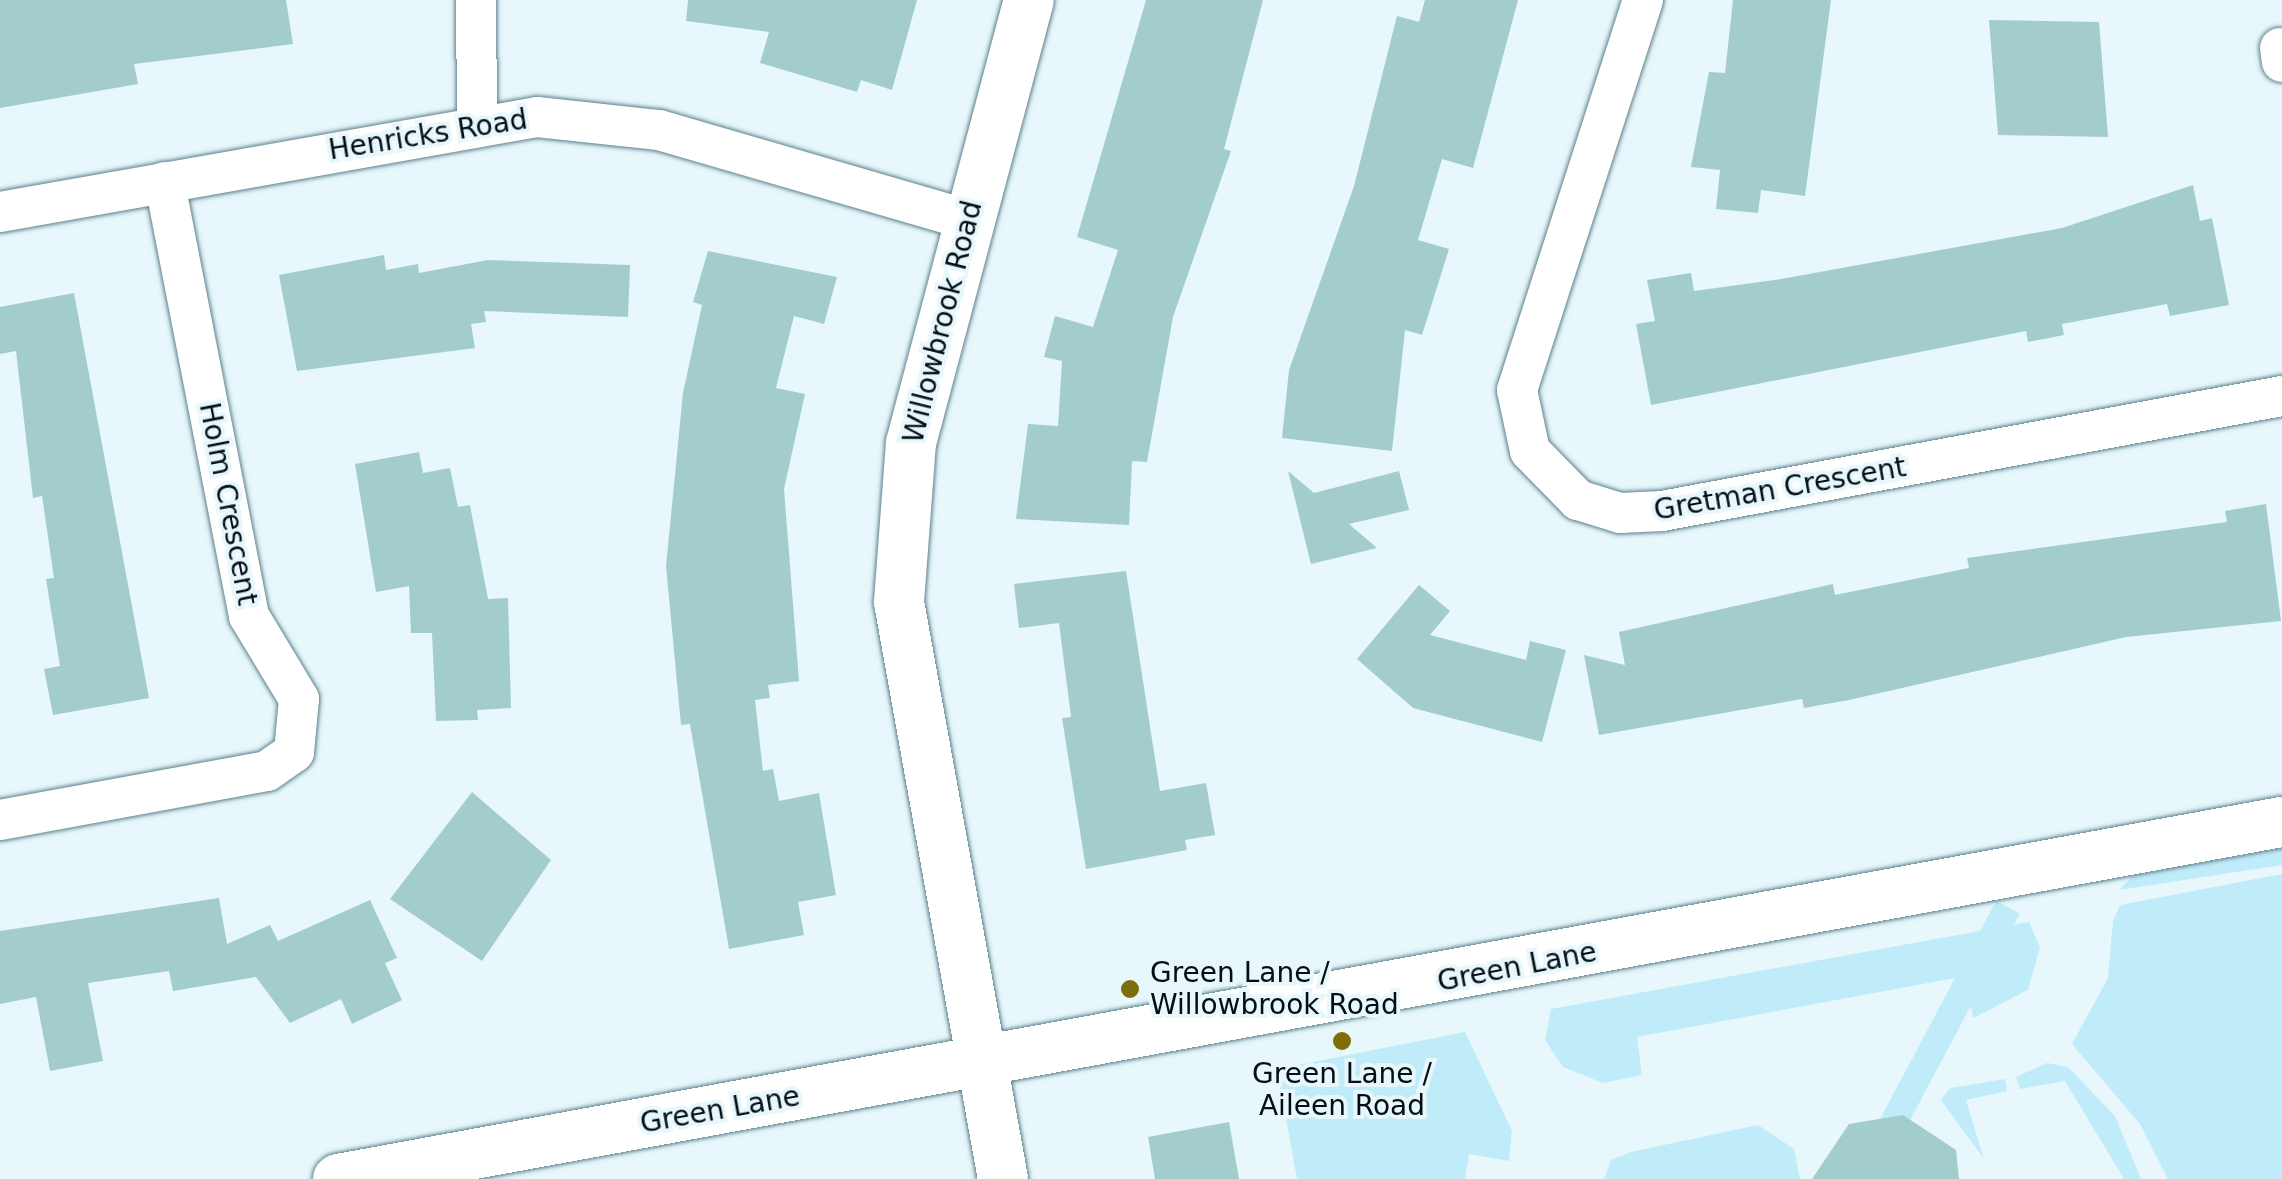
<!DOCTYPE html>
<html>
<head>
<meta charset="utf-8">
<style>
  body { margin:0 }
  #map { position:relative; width:2282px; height:1179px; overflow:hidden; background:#e7f7fc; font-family:"DejaVu Sans",sans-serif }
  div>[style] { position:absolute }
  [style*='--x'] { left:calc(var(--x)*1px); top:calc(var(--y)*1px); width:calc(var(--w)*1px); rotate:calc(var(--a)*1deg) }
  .green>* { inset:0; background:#c0ecfa; transform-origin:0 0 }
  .building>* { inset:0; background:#a3cdcd }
  .roads { filter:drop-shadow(0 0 2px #5c818c) drop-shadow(0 0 2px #5c818c) }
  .minor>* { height:40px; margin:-20px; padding:0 20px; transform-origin:20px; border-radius:20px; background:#fff }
  .tertiary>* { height:50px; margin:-25px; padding:0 25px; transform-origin:25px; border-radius:25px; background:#fff }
  .dots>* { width:28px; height:28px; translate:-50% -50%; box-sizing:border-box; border:5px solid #e7f7fc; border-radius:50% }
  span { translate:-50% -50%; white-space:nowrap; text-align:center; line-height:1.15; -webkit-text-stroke:8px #e7f7fc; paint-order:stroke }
  .street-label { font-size:28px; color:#030f14 }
  .poi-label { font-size:28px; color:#030f14 }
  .left { translate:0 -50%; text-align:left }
</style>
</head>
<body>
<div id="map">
  <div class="green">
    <div style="clip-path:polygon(2282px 848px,2282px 865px,2119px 890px,2132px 876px)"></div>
    <div style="clip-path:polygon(2282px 874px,2282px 1179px,2168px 1179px,2140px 1124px,2072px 1044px,2108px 978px,2113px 921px,2120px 905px)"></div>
    <div style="left:1996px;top:901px;width:27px;height:429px;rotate:28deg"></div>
    <div style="clip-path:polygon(2029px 922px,2040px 947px,2028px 990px,1973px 1018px,1966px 976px,1637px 1037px,1642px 1075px,1603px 1083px,1563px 1067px,1545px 1040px,1551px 1009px)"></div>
    <div style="clip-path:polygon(1465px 1032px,1512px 1131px,1509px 1161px,1469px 1154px,1465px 1179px,1297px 1179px,1277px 1069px)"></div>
    <div style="clip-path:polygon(2047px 1063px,2068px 1067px,2115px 1116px,2141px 1179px,2124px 1179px,2065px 1081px,2020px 1089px,2016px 1077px)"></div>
    <div style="clip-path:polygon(2005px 1079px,2007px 1091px,1966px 1100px,1984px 1159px,1941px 1100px,1950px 1088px)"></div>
    <div style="clip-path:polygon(1758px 1125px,1794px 1149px,1800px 1179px,1604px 1179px,1611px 1160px,1631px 1152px)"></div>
  </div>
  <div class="building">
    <div style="clip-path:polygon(0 0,286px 0,293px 44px,134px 64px,138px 84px,0 108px)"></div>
    <div style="clip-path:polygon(688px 0,917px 0,892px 90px,861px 80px,857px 92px,760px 63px,769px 32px,686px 21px)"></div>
    <div style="clip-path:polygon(1146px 0,1263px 0,1224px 149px,1231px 151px,1173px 317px,1147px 462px,1132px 461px,1129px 525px,1016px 519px,1028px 424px,1058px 426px,1062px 361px,1044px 357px,1055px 316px,1093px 327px,1118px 250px,1077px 237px)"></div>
    <div style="clip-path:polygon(1425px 0,1518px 0,1473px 168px,1442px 159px,1418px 240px,1449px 249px,1422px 335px,1405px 330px,1392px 451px,1282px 438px,1289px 370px,1354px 186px,1397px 16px,1419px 22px)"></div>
    <div style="clip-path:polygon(1733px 0,1831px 0,1805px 196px,1761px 190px,1758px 213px,1716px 209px,1720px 170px,1691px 167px,1709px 72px,1725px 73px)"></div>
    <div style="clip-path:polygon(1989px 20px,2099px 22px,2108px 137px,1998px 135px)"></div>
    <div style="clip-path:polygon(2193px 185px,2200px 221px,2212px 218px,2229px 305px,2170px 316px,2167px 304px,2062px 324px,2064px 335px,2028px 342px,2026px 331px,1651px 405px,1636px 324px,1655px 321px,1647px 280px,1691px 273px,1694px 291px,1781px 279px,2062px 228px)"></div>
    <div style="clip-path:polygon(708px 251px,837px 277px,824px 324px,794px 316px,776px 388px,805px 394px,784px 489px,799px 681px,768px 685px,770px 698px,755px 700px,763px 771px,773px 769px,779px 801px,819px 793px,836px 895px,798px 902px,804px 935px,729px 949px,690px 724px,681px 725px,666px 566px,683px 393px,702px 305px,693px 302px)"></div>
    <div style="clip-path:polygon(384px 255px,386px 270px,418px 264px,419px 273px,488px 260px,630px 265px,628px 317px,484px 311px,486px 322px,471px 324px,475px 348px,297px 371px,279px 275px)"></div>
    <div style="clip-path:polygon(74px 293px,149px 698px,53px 715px,44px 669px,60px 666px,46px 579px,54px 578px,42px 496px,33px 498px,16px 351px,0 354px,0 307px)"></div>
    <div style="clip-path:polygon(419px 452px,423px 473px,450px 468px,458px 507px,470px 505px,488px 599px,508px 598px,511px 708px,477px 710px,478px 720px,436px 721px,432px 633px,411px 633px,409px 586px,376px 592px,355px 464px)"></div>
    <div style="clip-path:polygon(1288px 471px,1314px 493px,1399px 471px,1409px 510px,1349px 524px,1377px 548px,1311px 564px)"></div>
    <div style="clip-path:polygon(2266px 504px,2281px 621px,2126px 637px,1849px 700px,1804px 708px,1802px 699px,1599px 735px,1584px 655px,1625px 665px,1619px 632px,1833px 584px,1835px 595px,1969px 568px,1967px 558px,2227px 522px,2225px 511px)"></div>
    <div style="clip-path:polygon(1126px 571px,1160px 791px,1206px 783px,1215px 835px,1185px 840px,1187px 850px,1086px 869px,1062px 718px,1071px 717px,1059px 623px,1019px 628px,1014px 584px)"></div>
    <div style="clip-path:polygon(1419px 585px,1450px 611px,1430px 635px,1526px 660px,1530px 641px,1566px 650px,1542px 742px,1413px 708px,1357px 659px)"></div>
    <div style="clip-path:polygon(472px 792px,551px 860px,482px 961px,390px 899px)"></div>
    <div style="clip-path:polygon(219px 898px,227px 944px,270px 925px,278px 941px,370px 900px,397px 958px,385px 963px,402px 1000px,352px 1024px,341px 999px,290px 1023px,256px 977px,173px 991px,169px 971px,88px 983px,103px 1061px,50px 1071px,36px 997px,0 1004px,0 931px)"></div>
    <div style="clip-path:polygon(1903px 1115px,1956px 1150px,1959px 1179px,1812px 1179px,1849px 1124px)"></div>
    <div style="clip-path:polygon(1229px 1122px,1239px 1179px,1155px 1179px,1148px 1137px)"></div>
  </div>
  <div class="roads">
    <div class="minor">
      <div style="--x:476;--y:0;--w:123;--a:89.5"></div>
      <div style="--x:1643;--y:0;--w:410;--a:107.9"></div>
      <div style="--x:1517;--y:390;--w:62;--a:78"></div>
      <div style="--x:1530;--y:451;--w:69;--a:45.6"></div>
      <div style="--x:1578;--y:500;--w:44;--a:17.2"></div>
      <div style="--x:1620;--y:513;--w:42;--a:-2.7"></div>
      <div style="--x:1662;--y:511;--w:631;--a:-10.51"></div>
      <div style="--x:2280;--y:48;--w:14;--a:82"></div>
      <div style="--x:0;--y:212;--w:545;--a:-10.03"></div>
      <div style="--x:537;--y:117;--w:123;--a:6.1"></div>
      <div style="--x:659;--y:130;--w:322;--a:16.2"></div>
      <div style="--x:0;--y:820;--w:271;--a:-10.4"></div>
      <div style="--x:267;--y:771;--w:33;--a:-35"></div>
      <div style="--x:294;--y:752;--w:53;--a:-84.6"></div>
      <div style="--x:299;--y:699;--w:97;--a:-121.1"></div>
      <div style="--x:249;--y:616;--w:442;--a:-101"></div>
    </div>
    <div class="tertiary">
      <div style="--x:338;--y:1179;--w:1977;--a:-10.41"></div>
      <div style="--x:1003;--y:1179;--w:586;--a:-100.22"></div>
      <div style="--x:899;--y:602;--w:159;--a:-85.7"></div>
      <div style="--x:911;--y:443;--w:458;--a:-75.1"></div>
    </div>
  </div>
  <div class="dots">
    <div style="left:1130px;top:989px;background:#7d6e0a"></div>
    <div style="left:1342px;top:1041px;background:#7d6e0a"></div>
  </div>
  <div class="street-label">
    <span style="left:428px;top:135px;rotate:-9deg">Henricks Road</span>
    <span style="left:943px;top:322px;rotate:-76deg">Willowbrook Road</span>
    <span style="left:1780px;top:489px;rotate:-10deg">Gretman Crescent</span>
    <span style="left:228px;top:504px;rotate:79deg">Holm Crescent</span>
    <span style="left:1517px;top:967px;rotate:-11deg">Green Lane</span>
    <span style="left:720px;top:1110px;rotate:-10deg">Green Lane</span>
  </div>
  <div class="poi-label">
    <span class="left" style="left:1150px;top:989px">Green Lane /<br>Willowbrook Road</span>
    <span style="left:1342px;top:1090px">Green Lane /<br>Aileen Road</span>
  </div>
</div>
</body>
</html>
